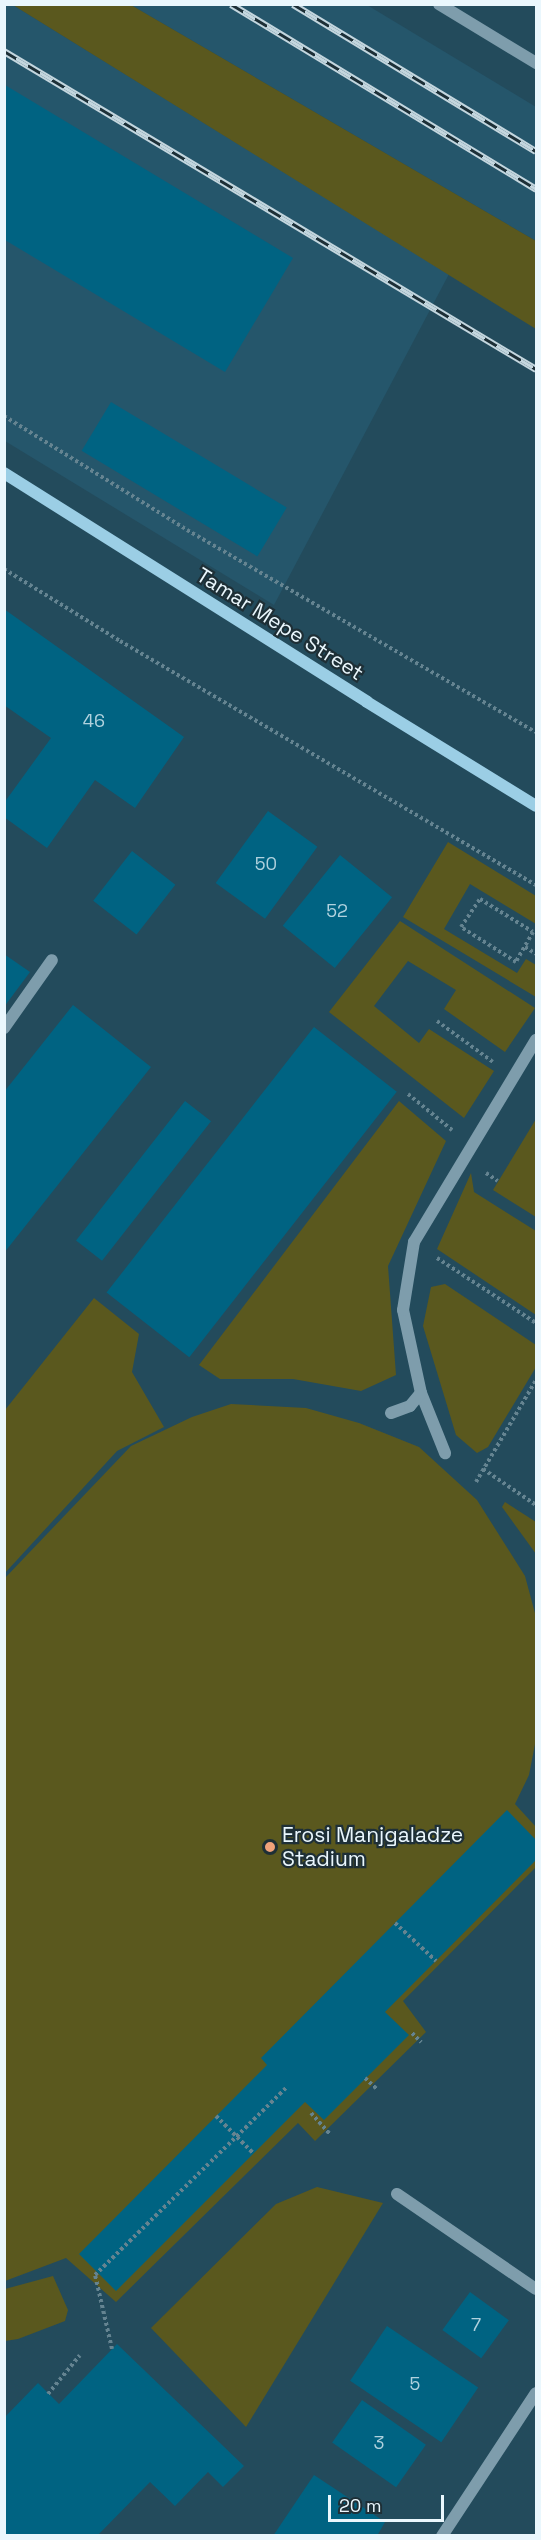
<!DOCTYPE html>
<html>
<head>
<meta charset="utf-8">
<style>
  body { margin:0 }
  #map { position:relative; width:541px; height:2540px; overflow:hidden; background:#234b5c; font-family:"Space Grotesk",sans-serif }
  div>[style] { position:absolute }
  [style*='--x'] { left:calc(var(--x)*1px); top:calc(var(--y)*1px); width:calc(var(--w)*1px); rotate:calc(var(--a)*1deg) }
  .built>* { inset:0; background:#25566b }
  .green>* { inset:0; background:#5a581e }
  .building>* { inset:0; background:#006382; transform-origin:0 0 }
  .path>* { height:4px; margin-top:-2px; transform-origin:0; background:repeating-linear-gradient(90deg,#658491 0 3px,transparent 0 6px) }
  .service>* { height:12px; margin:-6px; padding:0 6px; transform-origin:6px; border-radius:6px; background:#7e9dac }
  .minor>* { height:12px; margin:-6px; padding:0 6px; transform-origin:6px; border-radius:6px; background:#7e9dac }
  .tertiary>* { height:12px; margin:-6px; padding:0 6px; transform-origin:6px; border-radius:6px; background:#7e9dac }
  .secondary>* { height:12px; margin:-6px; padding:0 6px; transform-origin:6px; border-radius:6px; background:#9bcee5 }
  .rail>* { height:7px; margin-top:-3.5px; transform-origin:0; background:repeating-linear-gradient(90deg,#1e2f36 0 14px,#c4d6de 0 28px); box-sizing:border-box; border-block:2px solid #c4d6de }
  .dots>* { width:16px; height:16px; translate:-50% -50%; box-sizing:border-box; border:3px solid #1e2f36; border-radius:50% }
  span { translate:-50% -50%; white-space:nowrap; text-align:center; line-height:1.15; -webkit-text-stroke:4.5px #1e2f36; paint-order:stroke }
  .number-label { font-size:18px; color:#b0d2de }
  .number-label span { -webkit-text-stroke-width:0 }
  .street-label { font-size:21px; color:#eaf7fd }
  .poi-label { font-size:21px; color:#eaf7fd }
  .left { translate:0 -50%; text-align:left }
  .frame { position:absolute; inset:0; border:6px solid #eaf7fd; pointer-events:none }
  .scale { position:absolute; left:328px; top:2495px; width:116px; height:27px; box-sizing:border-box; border:3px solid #eaf7fd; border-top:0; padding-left:8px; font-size:18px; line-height:21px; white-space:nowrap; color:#eaf7fd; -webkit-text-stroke:4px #1e2f36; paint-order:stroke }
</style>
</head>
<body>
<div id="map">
  <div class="built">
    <div style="clip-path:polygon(4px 5px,13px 5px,449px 274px,274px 605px,5px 441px)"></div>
    <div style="clip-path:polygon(131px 5px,367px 5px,536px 107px,536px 241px)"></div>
  </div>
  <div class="green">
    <div style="clip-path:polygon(13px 5px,131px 5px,536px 241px,536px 329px)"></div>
    <div style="clip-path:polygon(448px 842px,536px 896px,536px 924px,470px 884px,444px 929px,517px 973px,526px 959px,536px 965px,536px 997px,403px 917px)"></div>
    <div style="clip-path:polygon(400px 921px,535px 1008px,505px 1052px,444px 1009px,456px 990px,408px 961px,374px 1006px,419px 1043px,429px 1029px,494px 1071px,464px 1118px,329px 1012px)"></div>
    <div style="clip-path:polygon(399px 1101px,446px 1141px,388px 1266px,396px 1375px,361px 1391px,293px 1379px,220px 1379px,199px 1365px)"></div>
    <div style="clip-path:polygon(536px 1119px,536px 1217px,493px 1190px)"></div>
    <div style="clip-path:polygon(471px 1173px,474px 1192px,536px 1231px,536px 1315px,437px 1249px)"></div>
    <div style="clip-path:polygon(445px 1284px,536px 1345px,536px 1367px,488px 1447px,477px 1453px,456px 1435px,423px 1326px,431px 1287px)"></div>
    <div style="clip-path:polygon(94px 1298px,139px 1334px,132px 1372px,164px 1427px,117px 1451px,5px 1573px,5px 1410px)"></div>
    <div style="clip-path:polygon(231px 1404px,306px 1408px,359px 1423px,419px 1447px,477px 1500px,525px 1576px,536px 1617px,536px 1739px,529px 1775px,515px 1804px,536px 1827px,536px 1867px,403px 2001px,426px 2032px,315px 2141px,298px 2123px,116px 2302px,66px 2258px,5px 2281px,5px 1578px,131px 1446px,192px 1417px)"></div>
    <div style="clip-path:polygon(505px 1502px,536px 1522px,536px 1554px,502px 1507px)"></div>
    <div style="clip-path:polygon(317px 2187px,383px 2203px,246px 2427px,151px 2328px,276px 2204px)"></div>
    <div style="clip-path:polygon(53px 2276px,68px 2310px,65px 2321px,18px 2339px,5px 2341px,5px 2289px)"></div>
  </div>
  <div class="building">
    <div style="clip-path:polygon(5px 85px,293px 258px,225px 372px,5px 240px)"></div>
    <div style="left:111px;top:402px;width:205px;height:57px;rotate:31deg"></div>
    <div style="clip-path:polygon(4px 609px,184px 737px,135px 808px,95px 780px,47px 848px,4px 817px,4px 803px,51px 738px,4px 705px)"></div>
    <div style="left:268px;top:811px;width:61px;height:89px;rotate:36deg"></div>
    <div style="left:132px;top:851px;width:55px;height:63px;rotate:38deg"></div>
    <div style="left:340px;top:855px;width:67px;height:91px;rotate:39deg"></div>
    <div style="clip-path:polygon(4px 954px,30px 972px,4px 1007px)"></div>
    <div style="clip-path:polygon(73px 1005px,151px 1067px,4px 1253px,4px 1092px)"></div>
    <div style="left:314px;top:1027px;width:105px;height:337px;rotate:38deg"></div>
    <div style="left:185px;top:1101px;width:33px;height:177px;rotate:38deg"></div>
    <div style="clip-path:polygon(507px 1810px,536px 1840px,536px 1860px,385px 2012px,409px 2035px,324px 2120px,305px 2102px,116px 2291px,79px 2254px,267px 2065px,261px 2058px)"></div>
    <div style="left:470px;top:2292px;width:48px;height:47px;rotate:36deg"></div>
    <div style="left:387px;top:2326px;width:110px;height:66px;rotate:34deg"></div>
    <div style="clip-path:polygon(117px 2344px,244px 2466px,223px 2487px,208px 2472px,175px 2506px,150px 2482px,97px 2536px,4px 2536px,4px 2418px,38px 2383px,59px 2404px)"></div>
    <div style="left:362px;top:2400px;width:78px;height:52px;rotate:35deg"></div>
    <div style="clip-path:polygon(314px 2475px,385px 2522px,377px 2536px,273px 2536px)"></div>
  </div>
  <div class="path">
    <div style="--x:4;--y:416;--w:216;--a:31.9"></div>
    <div style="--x:187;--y:530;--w:403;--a:30.1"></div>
    <div style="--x:4;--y:569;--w:137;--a:31.8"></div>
    <div style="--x:120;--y:641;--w:482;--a:30.4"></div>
    <div style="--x:480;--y:899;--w:62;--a:31.9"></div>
    <div style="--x:533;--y:932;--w:34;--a:120"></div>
    <div style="--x:516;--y:962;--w:65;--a:-147.5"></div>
    <div style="--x:461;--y:927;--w:34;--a:-56"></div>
    <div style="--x:525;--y:947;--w:13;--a:32"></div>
    <div style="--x:437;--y:1021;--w:69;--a:36.2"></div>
    <div style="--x:408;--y:1094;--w:57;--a:39.3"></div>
    <div style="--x:486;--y:1173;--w:14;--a:34"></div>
    <div style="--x:437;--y:1258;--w:118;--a:33.3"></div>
    <div style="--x:483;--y:1469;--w:64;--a:34.2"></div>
    <div style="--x:476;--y:1482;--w:118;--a:-59.5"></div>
    <div style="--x:395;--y:1923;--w:56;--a:42.8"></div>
    <div style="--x:412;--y:2033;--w:13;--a:45"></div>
    <div style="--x:365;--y:2078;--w:16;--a:43"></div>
    <div style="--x:311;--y:2113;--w:28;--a:48"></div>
    <div style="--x:216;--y:2116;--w:52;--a:45"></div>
    <div style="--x:112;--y:2349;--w:76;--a:-102.9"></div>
    <div style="--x:95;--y:2275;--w:267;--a:-44.4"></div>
    <div style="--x:48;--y:2394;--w:50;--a:-50.6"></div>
  </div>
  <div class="service">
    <div style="--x:4;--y:1028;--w:83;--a:-54.8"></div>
    <div style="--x:421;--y:1393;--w:65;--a:68.2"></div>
    <div style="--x:391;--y:1413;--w:20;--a:-20"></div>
    <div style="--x:410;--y:1406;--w:17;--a:-50"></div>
    <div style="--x:421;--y:1393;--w:85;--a:-102.2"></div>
    <div style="--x:403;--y:1310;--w:69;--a:-80.8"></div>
    <div style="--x:414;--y:1242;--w:236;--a:-58.9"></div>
  </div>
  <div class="minor">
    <div style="--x:397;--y:2194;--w:168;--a:34.4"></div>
    <div style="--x:442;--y:2536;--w:171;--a:-56.7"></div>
  </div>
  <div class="tertiary">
    <div style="--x:439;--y:4;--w:114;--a:31.3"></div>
  </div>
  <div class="secondary">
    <div style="--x:4;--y:473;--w:429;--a:32.2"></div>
    <div style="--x:367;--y:702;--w:198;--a:31.6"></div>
  </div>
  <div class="rail">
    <div style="--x:231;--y:4;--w:357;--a:31.2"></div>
    <div style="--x:293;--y:4;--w:284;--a:31.2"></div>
    <div style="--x:4;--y:51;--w:620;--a:30.87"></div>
  </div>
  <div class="dots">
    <div style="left:270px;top:1847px;background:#f0a27a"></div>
  </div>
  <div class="number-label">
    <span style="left:94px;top:721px">46</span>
    <span style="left:266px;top:864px">50</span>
    <span style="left:337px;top:911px">52</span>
    <span style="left:476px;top:2325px">7</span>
    <span style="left:415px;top:2384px">5</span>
    <span style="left:379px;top:2443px">3</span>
  </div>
  <div class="street-label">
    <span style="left:280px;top:624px;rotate:32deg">Tamar Mepe Street</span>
  </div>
  <div class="poi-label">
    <span class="left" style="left:282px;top:1847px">Erosi Manjgaladze<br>Stadium</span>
  </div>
  <div class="frame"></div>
  <div class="scale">20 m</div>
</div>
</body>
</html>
